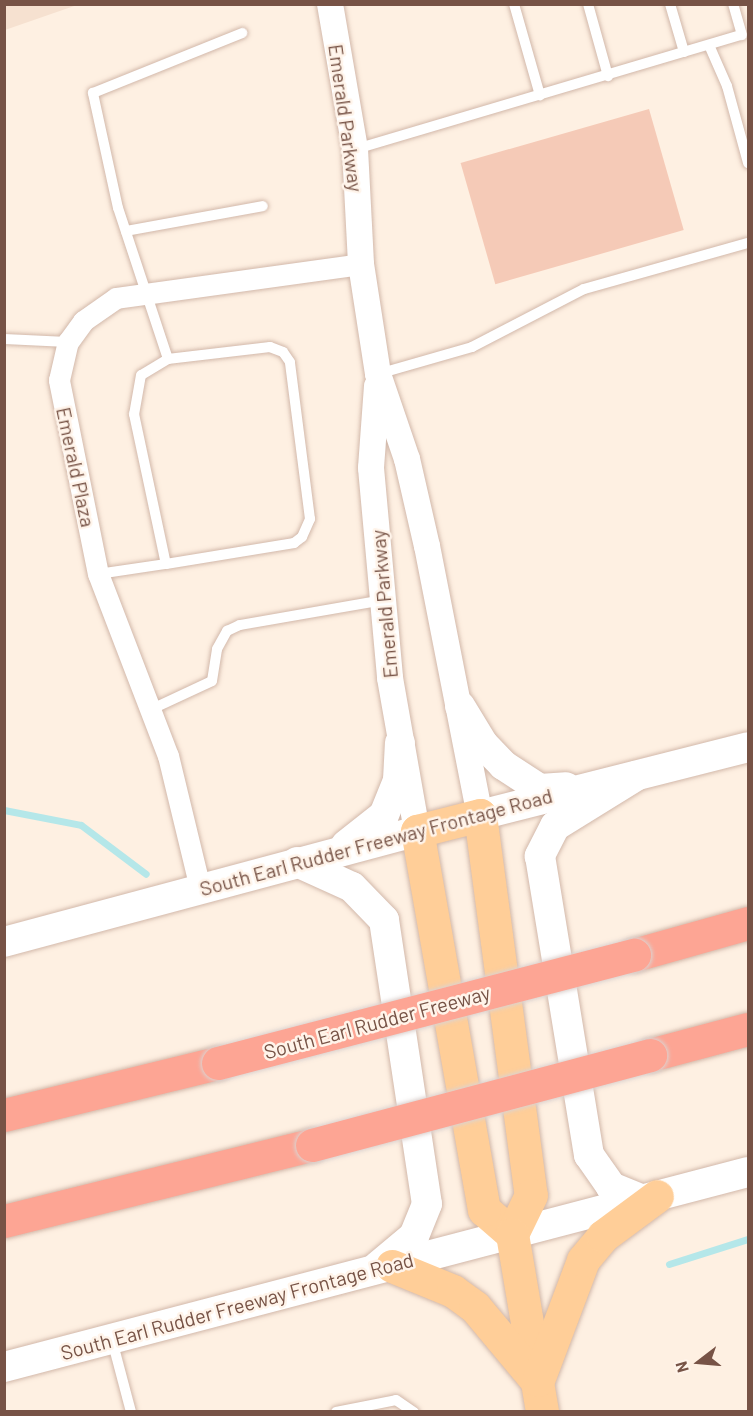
<!DOCTYPE html>
<html>
<head>
<meta charset="utf-8">
<style>
  body { margin:0 }
  #map { position:relative; width:753px; height:1416px; overflow:hidden; background:#fef0e2; font-family:Barlow,sans-serif }
  div>[style] { position:absolute }
  [style*='--x'] { left:calc(var(--x)*1px); top:calc(var(--y)*1px); width:calc(var(--w)*1px); rotate:calc(var(--a)*1deg) }
  .residential>* { inset:0; background:#f6e1d0 }
  .stream>* { height:7px; margin:-3.5px; padding:0 3.5px; transform-origin:3.5px; border-radius:3.5px; background:#b5e7e9 }
  .building>* { inset:0; background:#f5cab7; transform-origin:0 0 }
  .roads { filter:drop-shadow(0 0 2px #d2b8aa) drop-shadow(0 0 2px #d2b8aa) }
  .service>* { height:10px; margin:-5px; padding:0 5px; transform-origin:5px; border-radius:5px; background:#fff }
  .minor>* { height:21px; margin:-10.5px; padding:0 10.5px; transform-origin:10.5px; border-radius:10.5px; background:#fff }
  .tertiary>* { height:26px; margin:-13px; padding:0 13px; transform-origin:13px; border-radius:13px; background:#fff }
  .secondary>* { height:30px; margin:-15px; padding:0 15px; transform-origin:15px; border-radius:15px; background:#fff }
  .primary>* { height:33px; margin:-16.5px; padding:0 16.5px; transform-origin:16.5px; border-radius:16.5px; background:#ffce98 }
  .motorway>* { height:33px; margin:-16.5px; padding:0 16.5px; transform-origin:16.5px; border-radius:16.5px; background:#fda594 }
  .bridges { filter:drop-shadow(0 0 2px #dcd2cf) drop-shadow(0 0 2px #dcd2cf) }
  .motorway-bridge>* { height:33px; margin:-16.5px; padding:0 16.5px; transform-origin:16.5px; border-radius:16.5px; background:#fda594 }
  span { translate:-50% -50%; white-space:nowrap; text-align:center; line-height:1.15; -webkit-text-stroke:5px #fff4ea; paint-order:stroke }
  .street-label { font-size:20px; color:#775346 }
  .frame { position:absolute; inset:0; border:6px solid #775346; pointer-events:none }
  .north { position:absolute; left:669px; top:1332px; width:60px; height:60px; -webkit-text-stroke:4px #fff4ea; paint-order:stroke; rotate:254deg; font-size:16px; font-weight:700; line-height:24px; text-align:center; color:#775346 }
  .north::after { content:''; display:block; margin:auto; width:21px; height:27px; background:#775346; clip-path:polygon(50% 0,100% 100%,50% 72%,0 100%) }
</style>
</head>
<body>
<div id="map">
  <div class="residential">
    <div style="clip-path:polygon(5px 4px,77px 4px,77px 5px,5px 30px)"></div>
  </div>
  <div class="stream">
    <div style="--x:4;--y:810;--w:78;--a:11"></div>
    <div style="--x:81;--y:825;--w:81;--a:37"></div>
    <div style="--x:669;--y:1264;--w:83;--a:-17.6"></div>
  </div>
  <div class="building">
    <div style="left:649px;top:109px;width:126px;height:196px;rotate:74deg"></div>
  </div>
  <div class="roads">
    <div class="service">
      <div style="--x:514;--y:4;--w:95;--a:74.1"></div>
      <div style="--x:588;--y:4;--w:75;--a:74.5"></div>
      <div style="--x:670;--y:4;--w:50;--a:73.7"></div>
      <div style="--x:709;--y:45;--w:45;--a:66.3"></div>
      <div style="--x:727;--y:86;--w:80;--a:74.7"></div>
      <div style="--x:356;--y:149;--w:402;--a:-16.5"></div>
      <div style="--x:742;--y:35;--w:32;--a:-106"></div>
      <div style="--x:126;--y:231;--w:139;--a:-10.3"></div>
      <div style="--x:4;--y:339;--w:64;--a:2.7"></div>
      <div style="--x:168;--y:359;--w:159;--a:-108.3"></div>
      <div style="--x:118;--y:208;--w:118;--a:-102.3"></div>
      <div style="--x:93;--y:93;--w:161;--a:-21.9"></div>
      <div style="--x:378;--y:374;--w:98;--a:-16"></div>
      <div style="--x:472;--y:347;--w:126;--a:-27.4"></div>
      <div style="--x:584;--y:289;--w:170;--a:-15.7"></div>
      <div style="--x:98;--y:574;--w:69;--a:-8.4"></div>
      <div style="--x:166;--y:564;--w:130;--a:-9.3"></div>
      <div style="--x:294;--y:543;--w:10;--a:-37"></div>
      <div style="--x:302;--y:537;--w:20;--a:-66"></div>
      <div style="--x:310;--y:519;--w:158;--a:-97.3"></div>
      <div style="--x:290;--y:362;--w:12;--a:-125"></div>
      <div style="--x:283;--y:352;--w:14;--a:-159"></div>
      <div style="--x:270;--y:347;--w:103;--a:173.3"></div>
      <div style="--x:168;--y:359;--w:31;--a:149"></div>
      <div style="--x:141;--y:375;--w:40;--a:100"></div>
      <div style="--x:134;--y:414;--w:153;--a:78"></div>
      <div style="--x:152;--y:709;--w:66;--a:-25"></div>
      <div style="--x:212;--y:681;--w:32;--a:-81"></div>
      <div style="--x:217;--y:649;--w:21;--a:-61"></div>
      <div style="--x:227;--y:631;--w:14;--a:-25"></div>
      <div style="--x:240;--y:625;--w:145;--a:-9.9"></div>
      <div style="--x:112;--y:1340;--w:74;--a:75.2"></div>
      <div style="--x:336;--y:1412;--w:61;--a:-11.3"></div>
      <div style="--x:396;--y:1400;--w:22;--a:34"></div>
    </div>
    <div class="minor">
      <div style="--x:200;--y:888;--w:136;--a:-103.6"></div>
      <div style="--x:168;--y:756;--w:195;--a:-111"></div>
      <div style="--x:98;--y:574;--w:198;--a:-101.4"></div>
      <div style="--x:59;--y:380;--w:39;--a:-77"></div>
      <div style="--x:68;--y:342;--w:26;--a:-54"></div>
      <div style="--x:83;--y:321;--w:40;--a:-34.9"></div>
      <div style="--x:116;--y:298;--w:247;--a:-7.9"></div>
    </div>
    <div class="tertiary">
      <div style="--x:330;--y:4;--w:147;--a:80.2"></div>
      <div style="--x:355;--y:149;--w:115;--a:87"></div>
      <div style="--x:361;--y:264;--w:111;--a:81.2"></div>
      <div style="--x:378;--y:374;--w:90;--a:71.2"></div>
      <div style="--x:407;--y:459;--w:89;--a:77.1"></div>
      <div style="--x:427;--y:546;--w:274;--a:78.9"></div>
      <div style="--x:377;--y:386;--w:82;--a:94.2"></div>
      <div style="--x:371;--y:468;--w:211;--a:84.8"></div>
      <div style="--x:390;--y:678;--w:155;--a:80"></div>
    </div>
    <div class="secondary">
      <div style="--x:460;--y:706;--w:44;--a:58.8"></div>
      <div style="--x:483;--y:744;--w:29;--a:46"></div>
      <div style="--x:503;--y:765;--w:44;--a:33"></div>
      <div style="--x:540;--y:789;--w:26;--a:-4"></div>
      <div style="--x:636;--y:776;--w:95;--a:148.3"></div>
      <div style="--x:555;--y:826;--w:34;--a:117"></div>
      <div style="--x:540;--y:856;--w:303;--a:80.7"></div>
      <div style="--x:589;--y:1155;--w:39;--a:55"></div>
      <div style="--x:611;--y:1187;--w:35;--a:22"></div>
      <div style="--x:480;--y:815;--w:276;--a:-14.2"></div>
      <div style="--x:346;--y:845;--w:48;--a:-38.3"></div>
      <div style="--x:384;--y:815;--w:38;--a:-68"></div>
      <div style="--x:398;--y:780;--w:37;--a:-87"></div>
      <div style="--x:297;--y:862;--w:60;--a:24.4"></div>
      <div style="--x:352;--y:887;--w:46;--a:45.9"></div>
      <div style="--x:384;--y:920;--w:287;--a:81.4"></div>
      <div style="--x:427;--y:1204;--w:35;--a:112"></div>
      <div style="--x:414;--y:1236;--w:48;--a:140"></div>
      <div style="--x:4;--y:942;--w:428;--a:-15"></div>
      <div style="--x:4;--y:1367;--w:769;--a:-14.69"></div>
    </div>
    <div class="primary">
      <div style="--x:512;--y:1234;--w:37;--a:-139"></div>
      <div style="--x:484;--y:1210;--w:385;--a:-100"></div>
      <div style="--x:417;--y:831;--w:65;--a:-14.3"></div>
      <div style="--x:480;--y:815;--w:383;--a:82.4"></div>
      <div style="--x:531;--y:1195;--w:43;--a:116"></div>
      <div style="--x:512;--y:1234;--w:181;--a:80.4"></div>
      <div style="--x:392;--y:1266;--w:66;--a:22.3"></div>
      <div style="--x:453;--y:1291;--w:27;--a:36"></div>
      <div style="--x:475;--y:1307;--w:95;--a:50.1"></div>
      <div style="--x:538;--y:1380;--w:128;--a:-69.4"></div>
      <div style="--x:583;--y:1260;--w:31;--a:-50"></div>
      <div style="--x:603;--y:1236;--w:67;--a:-36.5"></div>
    </div>
    <div class="motorway">
      <div style="--x:634;--y:955;--w:118;--a:-15.7"></div>
      <div style="--x:650;--y:1055;--w:101;--a:-14.9"></div>
      <div style="--x:4;--y:1115;--w:220;--a:-13.7"></div>
      <div style="--x:4;--y:1221;--w:317;--a:-13.9"></div>
    </div>
  </div>
  <div class="bridges">
    <div class="motorway-bridge">
      <div style="--x:218;--y:1063;--w:430;--a:-14.6"></div>
      <div style="--x:312;--y:1145;--w:350;--a:-14.9"></div>
    </div>
  </div>
  <div class="street-label">
    <span style="left:346px;top:118px;rotate:82deg">Emerald Parkway</span>
    <span style="left:76px;top:467px;rotate:78deg">Emerald Plaza</span>
    <span style="left:384px;top:604px;rotate:-95deg">Emerald Parkway</span>
    <span style="left:376px;top:842px;rotate:-15deg">South Earl Rudder Freeway Frontage Road</span>
    <span style="left:377px;top:1022px;rotate:-15deg">South Earl Rudder Freeway</span>
    <span style="left:237px;top:1306px;rotate:-15deg">South Earl Rudder Freeway Frontage Road</span>
  </div>
  <div class="frame"></div>
  <div class="north">N</div>
</div>
</body>
</html>
